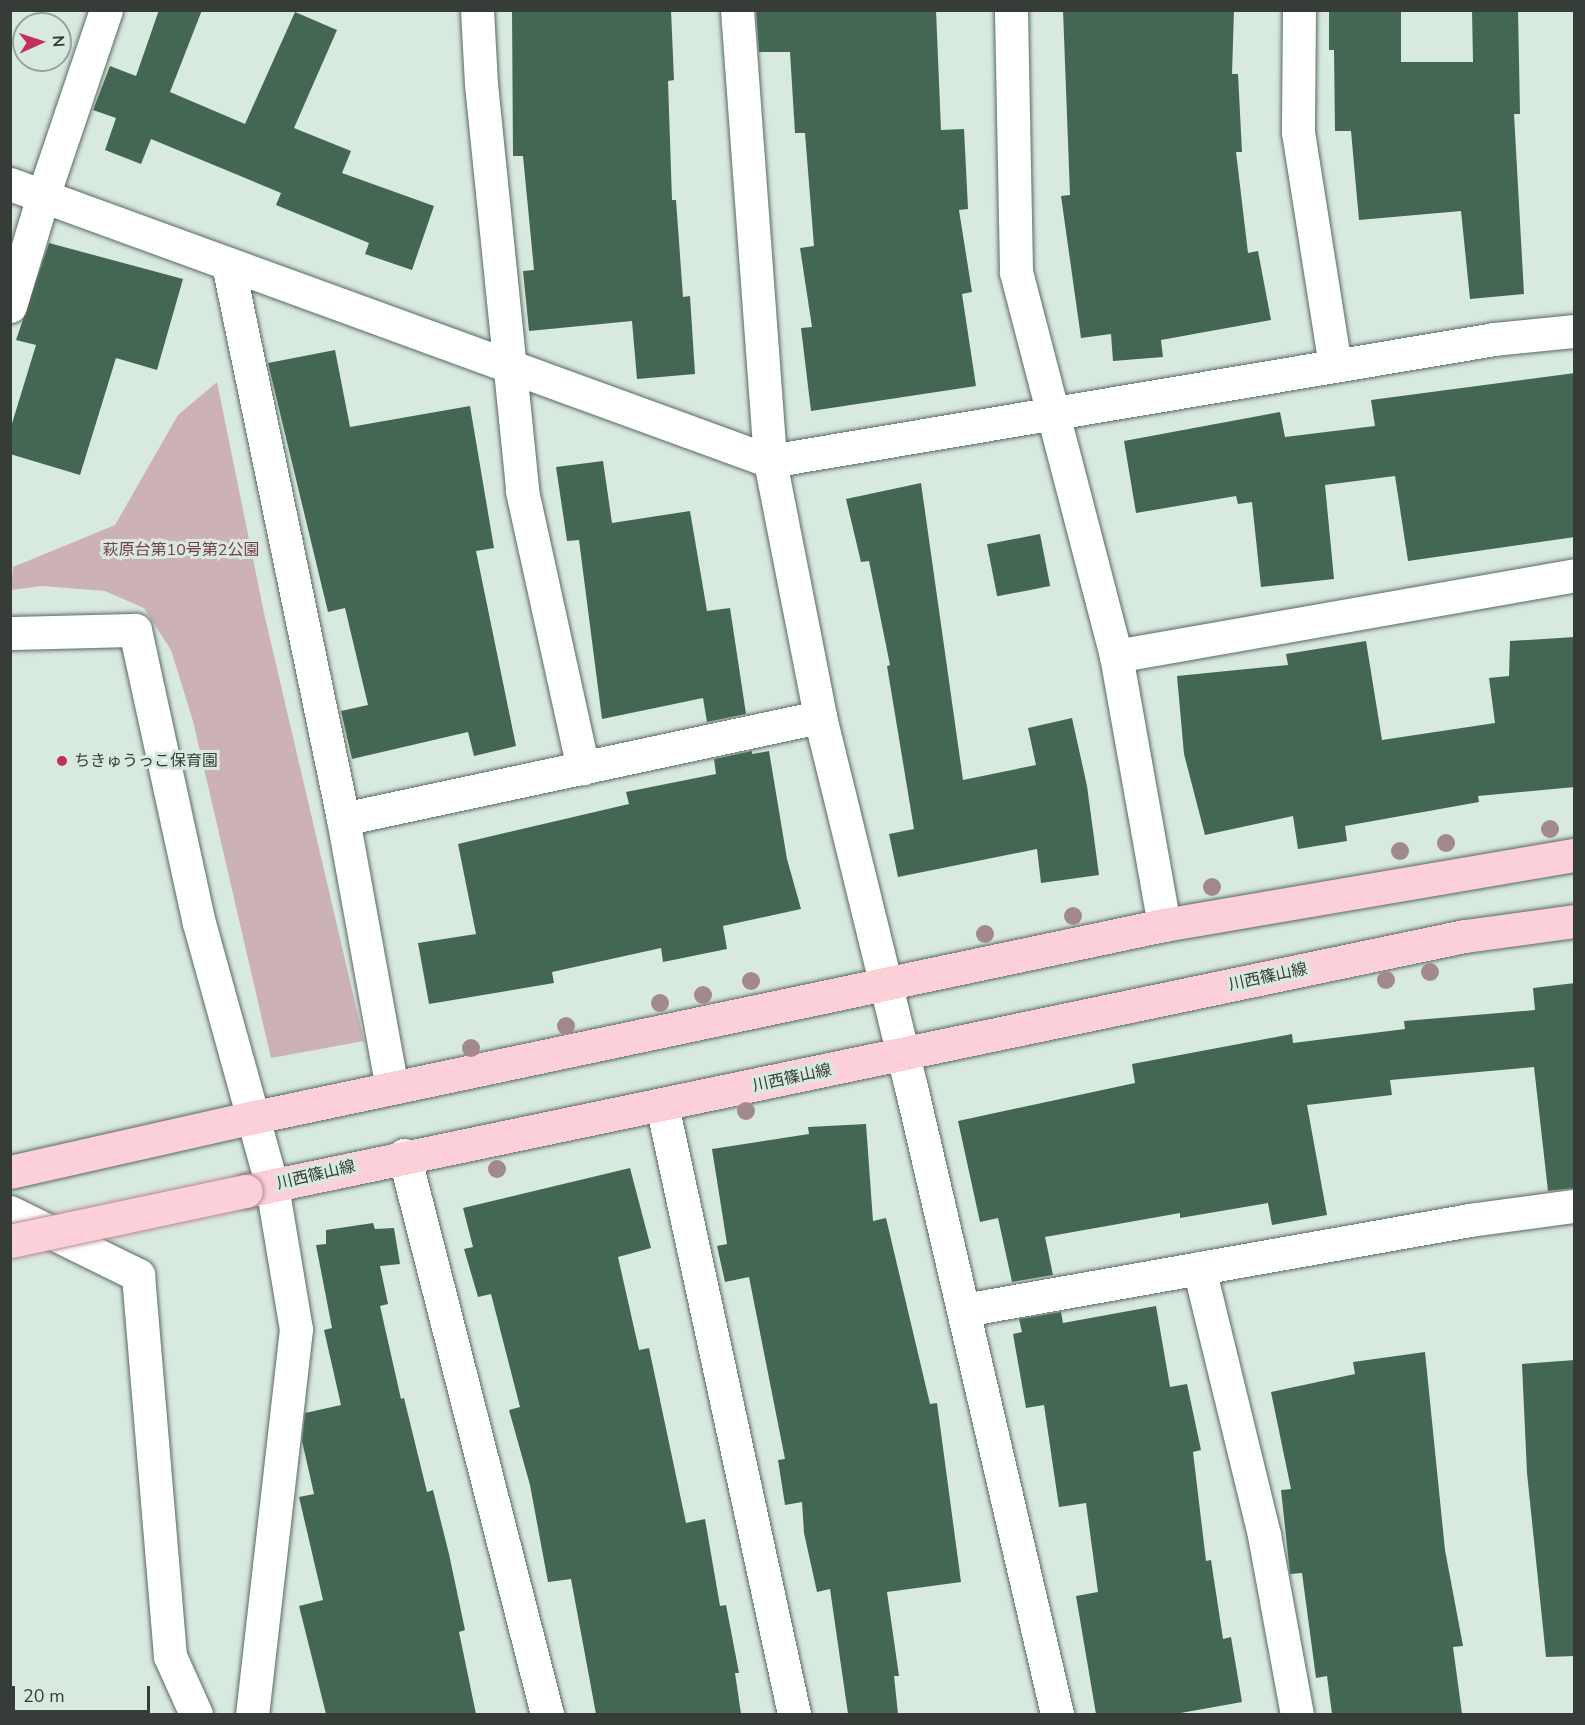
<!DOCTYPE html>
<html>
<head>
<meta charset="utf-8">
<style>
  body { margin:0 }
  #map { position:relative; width:1585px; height:1725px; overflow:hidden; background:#d8e9df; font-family:"Nunito Sans","Noto Sans JP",sans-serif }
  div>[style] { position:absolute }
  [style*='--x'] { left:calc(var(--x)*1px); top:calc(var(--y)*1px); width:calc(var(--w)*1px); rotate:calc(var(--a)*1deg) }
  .green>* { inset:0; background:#ccb2b6 }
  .building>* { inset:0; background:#446754; transform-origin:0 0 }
  .roads { filter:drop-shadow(0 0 2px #5b6a61) drop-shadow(0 0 2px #5b6a61) }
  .minor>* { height:33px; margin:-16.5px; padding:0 16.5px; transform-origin:16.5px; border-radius:16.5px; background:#fff }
  .primary>* { height:33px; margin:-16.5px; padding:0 16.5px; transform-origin:16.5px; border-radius:16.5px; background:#fbd0d8 }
  .bridges { filter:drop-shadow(0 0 2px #b5888f) drop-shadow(0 0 2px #b5888f) }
  .primary-bridge>* { height:33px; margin:-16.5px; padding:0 16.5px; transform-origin:16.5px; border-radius:16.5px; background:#fbd0d8 }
  .trees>* { width:18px; height:18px; margin:-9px; border-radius:50%; background:#a28a8c }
  .dots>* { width:16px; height:16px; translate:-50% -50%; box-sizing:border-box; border:3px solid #d8e9df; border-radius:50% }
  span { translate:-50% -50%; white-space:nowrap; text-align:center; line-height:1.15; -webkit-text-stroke:6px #d8e9df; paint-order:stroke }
  .park-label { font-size:16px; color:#763d49 }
  .poi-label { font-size:16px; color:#363d39 }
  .left { translate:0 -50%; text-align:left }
  .street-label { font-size:16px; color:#363d39 }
  .frame { position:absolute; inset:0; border:12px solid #363d39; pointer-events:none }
  .north { position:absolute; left:12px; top:12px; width:60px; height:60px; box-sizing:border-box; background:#d8e9df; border:2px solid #97a49d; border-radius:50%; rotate:87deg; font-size:16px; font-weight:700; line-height:24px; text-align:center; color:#363d39 }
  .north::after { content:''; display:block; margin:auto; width:21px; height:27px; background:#c0325d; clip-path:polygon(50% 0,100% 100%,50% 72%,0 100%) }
  .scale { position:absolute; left:12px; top:1686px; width:138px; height:27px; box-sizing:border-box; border:3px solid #363d39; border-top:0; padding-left:8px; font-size:18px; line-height:21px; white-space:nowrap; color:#363d39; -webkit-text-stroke:4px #d8e9df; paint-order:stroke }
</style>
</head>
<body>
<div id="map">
  <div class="green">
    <div style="clip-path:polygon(217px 382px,264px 613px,364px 1041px,271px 1058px,193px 721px,171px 650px,144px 608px,105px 591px,42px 586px,11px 590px,13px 567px,115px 525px,178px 415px)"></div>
  </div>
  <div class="building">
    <div style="clip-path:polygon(159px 10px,202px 10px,170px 92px,245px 124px,295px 12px,337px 30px,294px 128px,351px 151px,342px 173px,434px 206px,412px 270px,365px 254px,369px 243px,276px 205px,281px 193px,151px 139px,141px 164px,105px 150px,116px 118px,93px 110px,110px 66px,136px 76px)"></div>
    <div style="clip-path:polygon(512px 10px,671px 10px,674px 80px,668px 81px,672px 200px,676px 200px,683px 297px,690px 296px,695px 374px,637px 379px,632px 321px,529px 331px,523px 271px,534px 270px,523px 156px,513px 156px)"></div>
    <div style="clip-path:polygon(756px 10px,936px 10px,941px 130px,964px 129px,968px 209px,959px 210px,972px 292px,962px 294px,976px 386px,811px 411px,801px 328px,812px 327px,800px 248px,814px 246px,805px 133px,795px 133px,790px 52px,759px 52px)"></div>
    <div style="clip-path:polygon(1063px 10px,1234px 10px,1232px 74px,1238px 74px,1242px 152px,1236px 152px,1248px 253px,1258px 251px,1271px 320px,1161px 340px,1163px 357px,1113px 361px,1111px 334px,1081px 338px,1061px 196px,1070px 195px)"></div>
    <div style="clip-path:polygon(1329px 10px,1401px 10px,1401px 62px,1473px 62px,1472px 10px,1518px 10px,1520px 114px,1514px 114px,1524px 294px,1470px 299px,1461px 211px,1359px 220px,1351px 131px,1335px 131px,1334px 50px,1329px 50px)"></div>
    <div style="clip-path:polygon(49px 243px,183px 279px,157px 370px,116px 358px,80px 475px,10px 454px,10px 430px,36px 345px,16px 340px)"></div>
    <div style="clip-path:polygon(335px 350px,350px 427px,470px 406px,494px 548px,476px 551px,516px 746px,474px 756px,468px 732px,352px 759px,341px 711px,368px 705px,345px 608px,328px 612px,268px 363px)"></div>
    <div style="clip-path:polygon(1575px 373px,1575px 537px,1408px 561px,1395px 476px,1325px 485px,1334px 579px,1261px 587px,1252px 502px,1238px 504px,1236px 496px,1136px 513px,1124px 441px,1280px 412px,1285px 437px,1375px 426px,1371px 400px)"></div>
    <div style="clip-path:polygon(603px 461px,612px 523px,690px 511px,707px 611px,730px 608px,746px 714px,707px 722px,703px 698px,602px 719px,579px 540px,567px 541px,556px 467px)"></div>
    <div style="clip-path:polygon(921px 483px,963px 780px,1036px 765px,1028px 728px,1072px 718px,1087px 786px,1099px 875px,1041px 883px,1037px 849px,898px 877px,889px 834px,914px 829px,887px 666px,890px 665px,869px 561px,861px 562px,846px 499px)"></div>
    <div style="left:1040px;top:534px;width:53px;height:54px;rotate:79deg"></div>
    <div style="clip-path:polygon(1575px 637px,1575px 787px,1478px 796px,1479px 802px,1345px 826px,1347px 841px,1298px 849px,1293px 816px,1205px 835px,1184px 754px,1177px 676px,1288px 665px,1286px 654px,1366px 641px,1382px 740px,1495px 723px,1489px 678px,1509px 676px,1510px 641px)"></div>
    <div style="clip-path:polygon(752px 751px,752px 754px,769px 751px,787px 859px,801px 909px,723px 926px,727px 949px,663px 962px,661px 948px,552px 972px,554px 983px,429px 1004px,418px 943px,476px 934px,458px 844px,629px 804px,626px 792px,716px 774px,714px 759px)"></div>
    <div style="clip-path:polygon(1575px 983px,1575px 1188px,1548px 1191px,1534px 1067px,1390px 1080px,1392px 1095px,1307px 1105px,1327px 1215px,1272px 1225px,1268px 1203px,1180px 1218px,1180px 1213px,1045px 1237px,1053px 1275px,1012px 1282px,998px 1218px,980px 1222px,958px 1121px,1135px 1083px,1132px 1064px,1292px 1034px,1293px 1043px,1405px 1029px,1404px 1021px,1535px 1010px,1533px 988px)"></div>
    <div style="clip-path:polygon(866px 1124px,873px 1221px,886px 1218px,930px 1404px,937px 1403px,961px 1582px,887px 1592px,899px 1676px,894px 1676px,898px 1714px,848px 1714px,830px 1589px,817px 1592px,804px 1533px,802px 1502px,785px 1505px,778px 1460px,785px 1459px,749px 1277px,725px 1282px,717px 1246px,727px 1244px,712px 1149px,809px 1134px,808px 1127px)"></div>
    <div style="clip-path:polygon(630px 1168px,651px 1248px,618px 1257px,639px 1350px,649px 1348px,686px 1523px,705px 1519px,720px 1606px,726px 1605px,739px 1673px,735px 1673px,741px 1714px,596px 1714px,571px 1579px,548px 1582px,530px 1485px,509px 1410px,520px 1407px,491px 1294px,478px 1297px,464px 1249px,473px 1247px,463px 1208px)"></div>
    <div style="clip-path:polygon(373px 1223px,375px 1229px,394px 1228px,400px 1264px,380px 1266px,388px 1304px,380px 1306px,401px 1399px,404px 1398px,427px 1492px,433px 1490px,449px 1554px,465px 1630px,459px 1632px,476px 1714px,326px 1714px,299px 1606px,323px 1600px,299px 1497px,314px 1494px,302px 1441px,305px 1413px,341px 1405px,324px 1330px,332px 1328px,316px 1245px,326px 1244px,326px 1230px)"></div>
    <div style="clip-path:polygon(1156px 1306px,1170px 1387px,1187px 1384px,1201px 1450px,1193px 1452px,1206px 1561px,1211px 1560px,1223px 1639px,1231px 1637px,1242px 1702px,1175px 1714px,1096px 1714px,1076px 1596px,1098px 1592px,1086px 1503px,1059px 1507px,1044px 1405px,1026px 1408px,1013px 1334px,1022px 1332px,1019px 1319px,1061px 1312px,1063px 1323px)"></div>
    <div style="clip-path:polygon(1425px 1352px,1445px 1550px,1463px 1646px,1453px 1647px,1462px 1714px,1332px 1714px,1327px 1676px,1316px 1678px,1302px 1573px,1290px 1574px,1281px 1490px,1291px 1489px,1271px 1392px,1355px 1374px,1353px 1362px)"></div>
    <div style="clip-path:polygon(1575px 1360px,1575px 1656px,1546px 1657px,1527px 1473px,1522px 1364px)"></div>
  </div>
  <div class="roads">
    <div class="minor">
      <div style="--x:477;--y:10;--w:74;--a:86.9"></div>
      <div style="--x:481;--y:84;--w:409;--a:84.2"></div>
      <div style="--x:522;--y:491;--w:284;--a:77.6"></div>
      <div style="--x:737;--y:10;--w:452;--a:85.8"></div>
      <div style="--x:770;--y:461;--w:261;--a:78.9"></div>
      <div style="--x:820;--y:717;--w:381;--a:76.2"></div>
      <div style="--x:911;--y:1087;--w:644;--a:76.89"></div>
      <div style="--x:1011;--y:10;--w:262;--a:88.9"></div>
      <div style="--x:1016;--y:272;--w:397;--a:75.4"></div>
      <div style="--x:1299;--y:10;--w:122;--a:90.5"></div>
      <div style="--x:1298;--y:132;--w:236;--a:81"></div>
      <div style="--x:10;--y:184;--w:809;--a:20.03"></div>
      <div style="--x:770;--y:461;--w:734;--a:-9.56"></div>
      <div style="--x:1494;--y:339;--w:80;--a:-5.7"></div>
      <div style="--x:228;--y:264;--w:567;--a:78.29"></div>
      <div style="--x:343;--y:819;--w:273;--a:79.7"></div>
      <div style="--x:10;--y:306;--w:115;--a:-73.3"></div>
      <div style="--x:43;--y:196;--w:196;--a:-71.3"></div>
      <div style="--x:10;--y:633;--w:125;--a:-1.4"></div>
      <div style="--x:135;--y:630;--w:300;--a:77.7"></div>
      <div style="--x:199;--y:923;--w:273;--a:74.5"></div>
      <div style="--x:272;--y:1186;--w:145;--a:80.5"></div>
      <div style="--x:296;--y:1329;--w:388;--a:96.5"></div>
      <div style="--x:343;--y:819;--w:488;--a:-12.1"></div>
      <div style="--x:1164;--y:925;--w:273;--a:-100.1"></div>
      <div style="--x:1116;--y:656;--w:465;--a:-10"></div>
      <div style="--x:662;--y:1105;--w:623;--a:77.77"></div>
      <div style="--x:404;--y:1155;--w:577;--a:75.65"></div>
      <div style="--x:10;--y:1212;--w:143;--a:26.2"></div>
      <div style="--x:138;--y:1275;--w:382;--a:85.2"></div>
      <div style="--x:170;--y:1656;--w:64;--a:65.9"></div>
      <div style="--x:1199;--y:1268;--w:275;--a:76.3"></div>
      <div style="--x:1264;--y:1535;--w:182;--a:79.6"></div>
      <div style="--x:964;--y:1310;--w:514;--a:-10.09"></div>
      <div style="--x:1470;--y:1220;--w:105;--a:-7.7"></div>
    </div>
    <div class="primary">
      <div style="--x:10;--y:1172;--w:251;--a:-12.7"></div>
      <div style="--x:255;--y:1117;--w:929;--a:-11.93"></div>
      <div style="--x:1164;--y:925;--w:416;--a:-9.7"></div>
      <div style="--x:246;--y:1191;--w:1245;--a:-11.82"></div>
      <div style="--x:1465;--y:936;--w:110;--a:-7.8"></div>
    </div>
  </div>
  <div class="bridges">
    <div class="primary-bridge">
      <div style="--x:10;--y:1241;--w:241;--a:-12"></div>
    </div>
  </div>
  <div class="trees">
    <div style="left:1550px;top:829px"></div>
    <div style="left:1446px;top:843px"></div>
    <div style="left:1400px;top:851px"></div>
    <div style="left:1212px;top:887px"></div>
    <div style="left:1073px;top:916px"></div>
    <div style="left:985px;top:934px"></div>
    <div style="left:1430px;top:972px"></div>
    <div style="left:1386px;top:980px"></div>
    <div style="left:751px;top:981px"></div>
    <div style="left:703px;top:995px"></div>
    <div style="left:660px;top:1003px"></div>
    <div style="left:566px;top:1026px"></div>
    <div style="left:471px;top:1048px"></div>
    <div style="left:746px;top:1111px"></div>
    <div style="left:497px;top:1169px"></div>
  </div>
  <div class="dots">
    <div style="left:62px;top:761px;background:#c0325d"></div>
  </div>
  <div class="park-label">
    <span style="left:181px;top:550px">萩原台第10号第2公園</span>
  </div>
  <div class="poi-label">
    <span class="left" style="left:74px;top:761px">ちきゅうっこ保育園</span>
  </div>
  <div class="street-label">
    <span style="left:1268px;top:977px;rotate:-12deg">川西篠山線</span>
    <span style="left:792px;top:1078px;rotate:-12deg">川西篠山線</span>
    <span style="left:316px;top:1175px;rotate:-13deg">川西篠山線</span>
  </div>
  <div class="frame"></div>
  <div class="north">N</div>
  <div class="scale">20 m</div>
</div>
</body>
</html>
